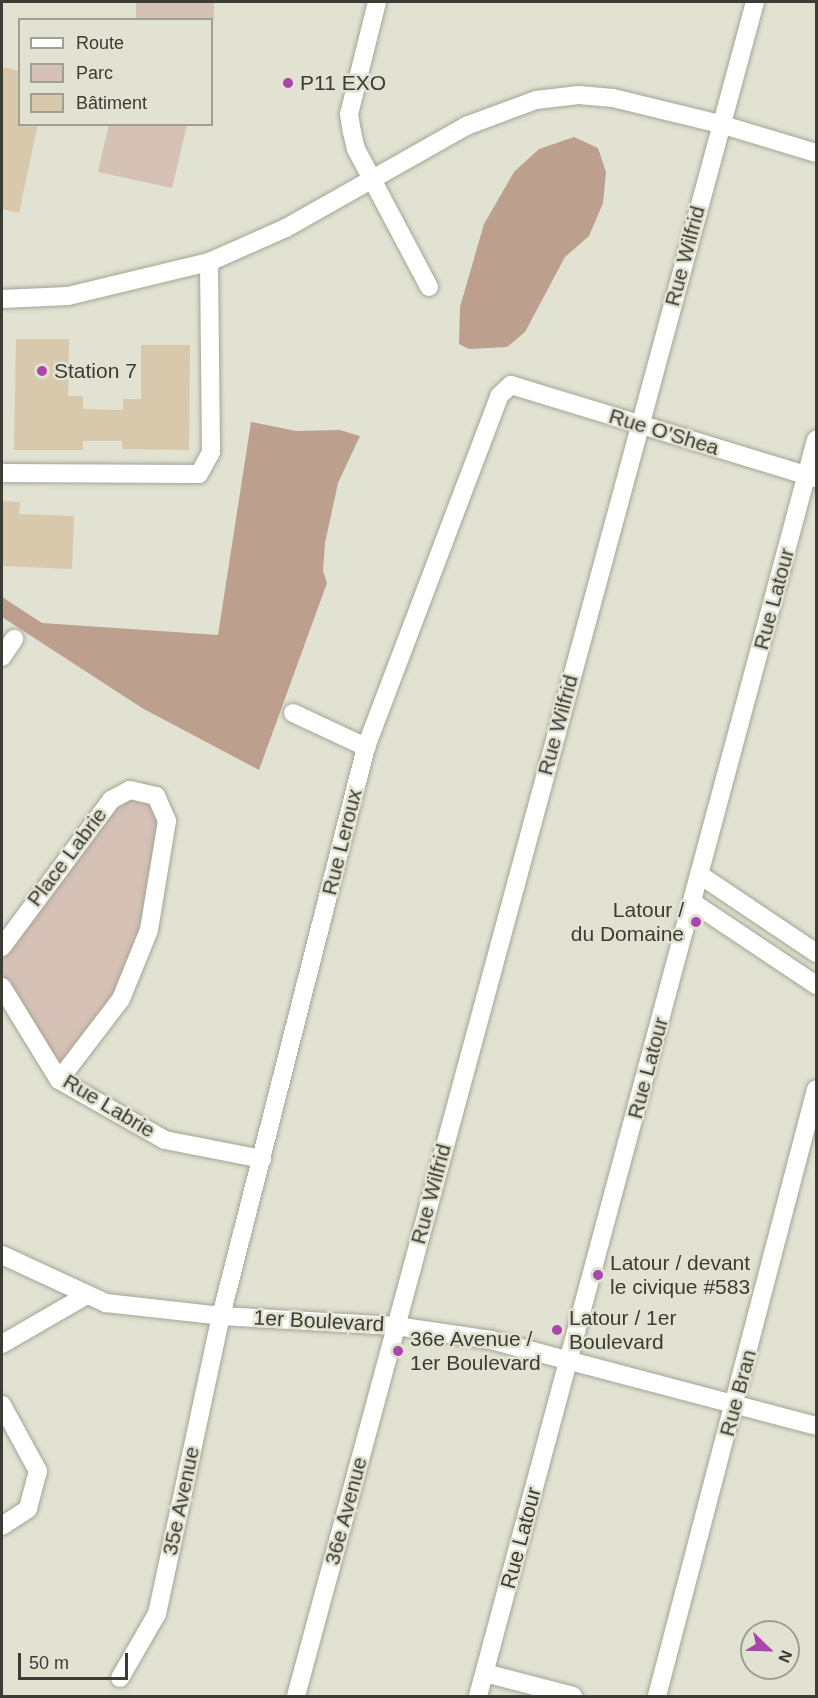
<!DOCTYPE html>
<html>
<head>
<meta charset="utf-8">
<style>
  body { margin:0 }
  #map { position:relative; width:818px; height:1698px; overflow:hidden; background:#e1e2d1; font-family:Helvetica,sans-serif }
  div>[style] { position:absolute }
  [style*='--x'] { left:calc(var(--x)*1px); top:calc(var(--y)*1px); width:calc(var(--w)*1px); rotate:calc(var(--a)*1deg) }
  .green>* { inset:0; background:#d5c1b5; transform-origin:0 0 }
  .forest>* { inset:0; background:#bc9f8d }
  .building>* { inset:0; background:#d9c9ac }
  .roads { filter:drop-shadow(0 0 2px #a4a595) drop-shadow(0 0 2px #a4a595) }
  .minor>* { height:18px; margin:-9px; padding:0 9px; transform-origin:9px; border-radius:9px; background:#fff }
  .dots>* { width:16px; height:16px; translate:-50% -50%; box-sizing:border-box; border:3px solid #e1e2d1; border-radius:50% }
  span { translate:-50% -50%; white-space:nowrap; text-align:center; line-height:1.15; -webkit-text-stroke:5px #e1e2d1; paint-order:stroke }
  .poi-label { font-size:21px; color:#3c3c35 }
  .left { translate:0 -50%; text-align:left }
  .right { translate:-100% -50%; text-align:right }
  .street-label { font-size:21px; color:#3c3c35 }
  .frame { position:absolute; inset:0; border:3px solid #3c3c35; pointer-events:none }
  .legend { position:absolute; left:18px; top:18px; width:195px; height:108px; box-sizing:border-box; background:#e1e2d1; border:2px solid #9fa093; margin:0; padding:8px 10px; list-style:none; font-size:18px; color:#3c3c35 }
  .legend li { display:flex; align-items:center; gap:12px; height:30px }
  .legend b { width:30px; border:2px solid #9fa093 }
  .north { position:absolute; left:740px; top:1620px; width:60px; height:60px; box-sizing:border-box; background:#e1e2d1; border:2px solid #9fa093; border-radius:50%; rotate:113deg; font-size:16px; font-weight:700; line-height:24px; text-align:center; color:#3c3c35 }
  .north::after { content:''; display:block; margin:auto; width:21px; height:27px; background:#aa45ab; clip-path:polygon(50% 0,100% 100%,50% 72%,0 100%) }
  .scale { position:absolute; left:18px; top:1653px; width:110px; height:27px; box-sizing:border-box; border:3px solid #3c3c35; border-top:0; padding-left:8px; font-size:18px; line-height:21px; white-space:nowrap; color:#3c3c35; -webkit-text-stroke:4px #e1e2d1; paint-order:stroke }
</style>
</head>
<body>
<div id="map">
  <div class="green">
    <div style="left:136px;top:2px;width:78px;height:17px"></div>
    <div style="clip-path:polygon(109px 124px,187px 125px,172px 188px,98px 172px)"></div>
    <div style="clip-path:polygon(156px 796px,164px 859px,121px 999px,59px 1080px,2px 987px,2px 947px,111px 800px)"></div>
  </div>
  <div class="forest">
    <div style="clip-path:polygon(574px 137px,598px 148px,606px 172px,603px 203px,589px 236px,565px 257px,525px 332px,507px 347px,469px 349px,459px 344px,460px 307px,484px 224px,514px 172px,539px 149px)"></div>
    <div style="clip-path:polygon(251px 422px,296px 431px,340px 430px,360px 436px,338px 483px,325px 543px,323px 571px,327px 583px,259px 770px,142px 708px,2px 617px,2px 597px,42px 623px,218px 635px)"></div>
  </div>
  <div class="building">
    <div style="clip-path:polygon(2px 67px,20px 71px,20px 124px,38px 124px,19px 213px,2px 209px)"></div>
    <div style="clip-path:polygon(16px 339px,69px 339px,68px 396px,83px 396px,83px 409px,123px 410px,123px 399px,141px 399px,141px 345px,190px 345px,189px 450px,122px 449px,122px 441px,83px 441px,83px 450px,14px 450px)"></div>
    <div style="clip-path:polygon(2px 501px,20px 502px,19px 514px,74px 516px,72px 569px,2px 566px)"></div>
  </div>
  <div class="roads">
    <div class="minor">
      <div style="--x:377;--y:2;--w:115;--a:104"></div>
      <div style="--x:349;--y:114;--w:18;--a:81"></div>
      <div style="--x:352;--y:132;--w:17;--a:77"></div>
      <div style="--x:356;--y:149;--w:156;--a:62.1"></div>
      <div style="--x:2;--y:299;--w:66;--a:-2.6"></div>
      <div style="--x:68;--y:296;--w:145;--a:-13.6"></div>
      <div style="--x:209;--y:262;--w:84;--a:-23.8"></div>
      <div style="--x:286;--y:228;--w:207;--a:-29.5"></div>
      <div style="--x:466;--y:126;--w:75;--a:-20.4"></div>
      <div style="--x:536;--y:100;--w:43;--a:-6.6"></div>
      <div style="--x:579;--y:95;--w:34;--a:5"></div>
      <div style="--x:613;--y:98;--w:110;--a:13.7"></div>
      <div style="--x:720;--y:124;--w:100;--a:16.8"></div>
      <div style="--x:2;--y:473;--w:197;--a:0.3"></div>
      <div style="--x:199;--y:474;--w:25;--a:-61"></div>
      <div style="--x:211;--y:452;--w:190;--a:-90.6"></div>
      <div style="--x:2;--y:657;--w:22;--a:-56"></div>
      <div style="--x:293;--y:713;--w:81;--a:25"></div>
      <div style="--x:700;--y:875;--w:140;--a:33.9"></div>
      <div style="--x:692;--y:902;--w:149;--a:33.8"></div>
      <div style="--x:2;--y:947;--w:183;--a:-53.4"></div>
      <div style="--x:111;--y:800;--w:21;--a:-28"></div>
      <div style="--x:130;--y:790;--w:27;--a:13"></div>
      <div style="--x:156;--y:796;--w:27;--a:66"></div>
      <div style="--x:167;--y:821;--w:110;--a:99.4"></div>
      <div style="--x:149;--y:930;--w:74;--a:112.1"></div>
      <div style="--x:121;--y:999;--w:102;--a:127.4"></div>
      <div style="--x:2;--y:987;--w:109;--a:58.5"></div>
      <div style="--x:59;--y:1080;--w:122;--a:29.5"></div>
      <div style="--x:165;--y:1140;--w:99;--a:11.1"></div>
      <div style="--x:2;--y:1255;--w:115;--a:24.8"></div>
      <div style="--x:106;--y:1303;--w:116;--a:6.4"></div>
      <div style="--x:221;--y:1316;--w:175;--a:3.3"></div>
      <div style="--x:396;--y:1326;--w:96;--a:8.4"></div>
      <div style="--x:491;--y:1340;--w:336;--a:14.8"></div>
      <div style="--x:2;--y:1344;--w:96;--a:-30"></div>
      <div style="--x:2;--y:1405;--w:75;--a:61.4"></div>
      <div style="--x:38;--y:1471;--w:39;--a:105"></div>
      <div style="--x:28;--y:1509;--w:31;--a:147"></div>
      <div style="--x:485;--y:1673;--w:91;--a:14.6"></div>
      <div style="--x:120;--y:1678;--w:74;--a:-60"></div>
      <div style="--x:157;--y:1614;--w:305;--a:-77.9"></div>
      <div style="--x:221;--y:1316;--w:587;--a:-75.7"></div>
      <div style="--x:366;--y:747;--w:375;--a:-69.2"></div>
      <div style="--x:499;--y:396;--w:16;--a:-43"></div>
      <div style="--x:511;--y:385;--w:319;--a:17"></div>
      <div style="--x:296;--y:1696;--w:1755;--a:-74.84"></div>
      <div style="--x:478;--y:1696;--w:1301;--a:-74.94"></div>
      <div style="--x:657;--y:1696;--w:627;--a:-75.32"></div>
    </div>
  </div>
  <div class="dots">
    <div style="left:288px;top:83px;background:#aa45ab"></div>
    <div style="left:42px;top:371px;background:#aa45ab"></div>
    <div style="left:696px;top:922px;background:#aa45ab"></div>
    <div style="left:598px;top:1275px;background:#aa45ab"></div>
    <div style="left:557px;top:1330px;background:#aa45ab"></div>
    <div style="left:398px;top:1351px;background:#aa45ab"></div>
  </div>
  <div class="poi-label">
    <span class="left" style="left:300px;top:83px">P11 EXO</span>
    <span class="left" style="left:54px;top:371px">Station 7</span>
    <span class="right" style="left:684px;top:922px">Latour /<br>du Domaine</span>
    <span class="left" style="left:610px;top:1275px">Latour / devant<br>le civique #583</span>
    <span class="left" style="left:569px;top:1330px">Latour / 1er<br>Boulevard</span>
    <span class="left" style="left:410px;top:1351px">36e Avenue /<br>1er Boulevard</span>
  </div>
  <div class="street-label">
    <span style="left:685px;top:256px;rotate:-75deg">Rue Wilfrid</span>
    <span style="left:664px;top:432px;rotate:17deg">Rue O'Shea</span>
    <span style="left:774px;top:599px;rotate:-75deg">Rue Latour</span>
    <span style="left:558px;top:725px;rotate:-75deg">Rue Wilfrid</span>
    <span style="left:342px;top:842px;rotate:-76deg">Rue Leroux</span>
    <span style="left:67px;top:857px;rotate:-53deg">Place Labrie</span>
    <span style="left:648px;top:1068px;rotate:-75deg">Rue Latour</span>
    <span style="left:109px;top:1106px;rotate:31deg">Rue Labrie</span>
    <span style="left:431px;top:1194px;rotate:-75deg">Rue Wilfrid</span>
    <span style="left:319px;top:1321px;rotate:3deg">1er Boulevard</span>
    <span style="left:738px;top:1393px;rotate:-75deg">Rue Bran</span>
    <span style="left:181px;top:1501px;rotate:-78deg">35e Avenue</span>
    <span style="left:346px;top:1511px;rotate:-75deg">36e Avenue</span>
    <span style="left:521px;top:1538px;rotate:-75deg">Rue Latour</span>
  </div>
  <div class="frame"></div>
  <ul class="legend">
  <li><b style="height:8px;background:#fff"></b>Route</li>
  <li><b style="height:16px;background:#d5c1b5"></b>Parc</li>
  <li><b style="height:16px;background:#d9c9ac"></b>Bâtiment</li>
  </ul>
  <div class="north">N</div>
  <div class="scale">50 m</div>
</div>
</body>
</html>
